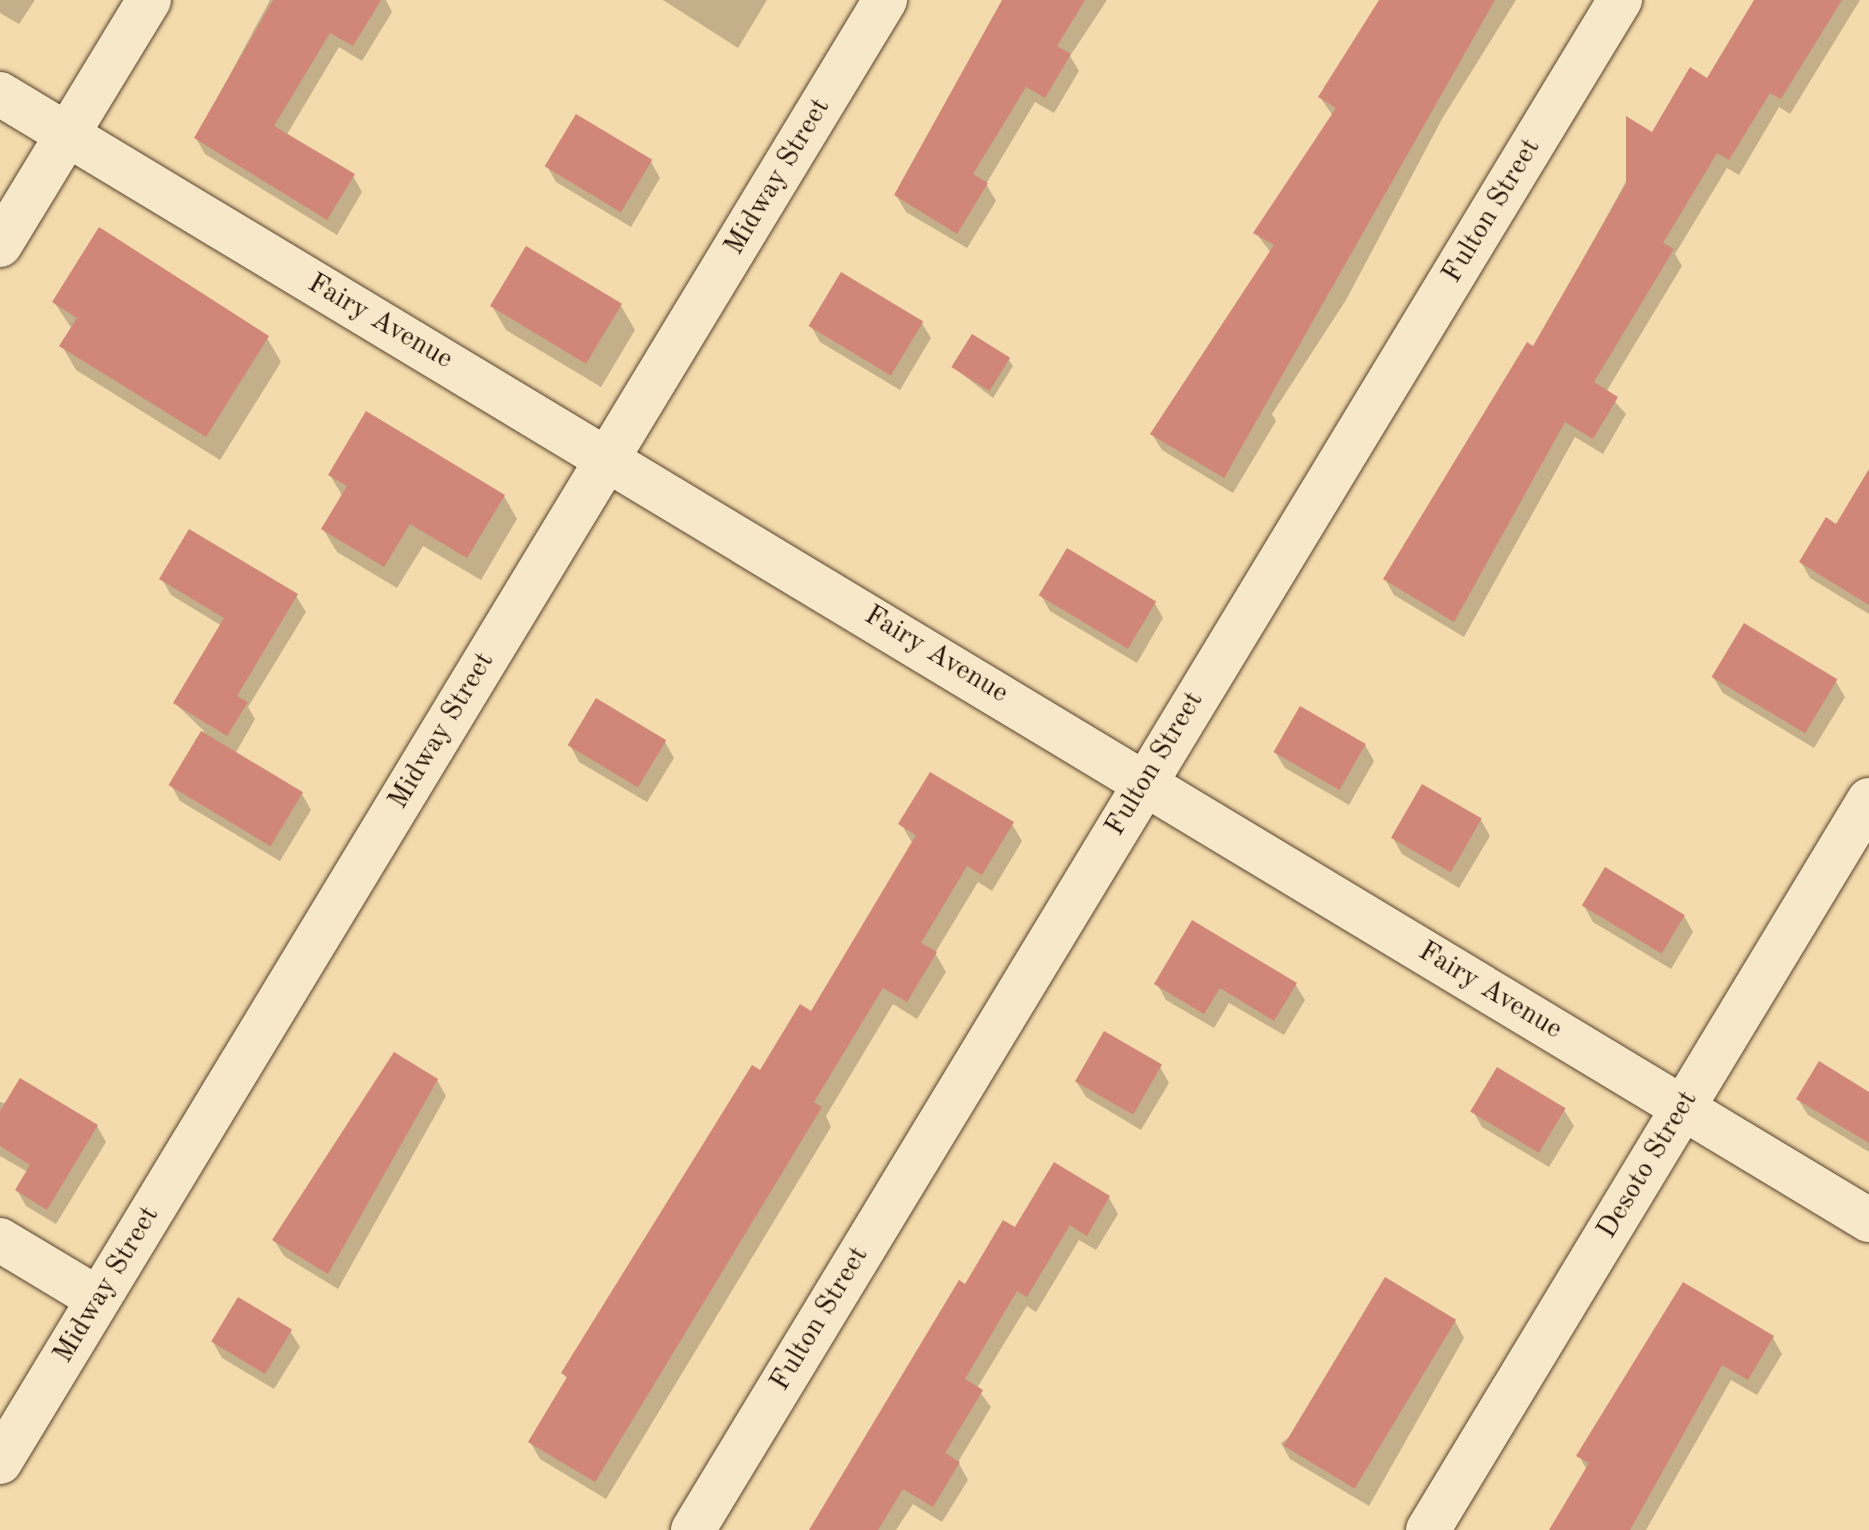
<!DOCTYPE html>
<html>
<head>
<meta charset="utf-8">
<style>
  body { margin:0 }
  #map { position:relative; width:1869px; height:1530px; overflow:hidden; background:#f4dbad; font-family:"Old Standard TT",serif }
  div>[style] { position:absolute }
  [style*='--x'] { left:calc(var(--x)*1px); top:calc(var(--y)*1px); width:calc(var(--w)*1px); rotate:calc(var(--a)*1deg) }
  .shadow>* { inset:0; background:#0003 }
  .building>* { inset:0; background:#d08778; transform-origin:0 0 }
  .roads { filter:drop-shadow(0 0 2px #59442d) drop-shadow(0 0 2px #59442d) }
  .minor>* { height:44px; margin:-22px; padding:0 22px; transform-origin:22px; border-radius:22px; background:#f8e8ca }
  .tertiary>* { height:44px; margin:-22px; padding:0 22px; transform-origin:22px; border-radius:22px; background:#f8e8ca }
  span { translate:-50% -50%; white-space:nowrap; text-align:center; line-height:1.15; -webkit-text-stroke:6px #f8e8ca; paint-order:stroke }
  .street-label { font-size:28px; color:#251202 }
</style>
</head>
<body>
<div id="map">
  <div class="shadow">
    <div style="clip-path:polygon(0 0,35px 0,19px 24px,0 13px)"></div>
    <div style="clip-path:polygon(270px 0,386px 0,392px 12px,362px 61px,339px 47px,286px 136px,353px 176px,362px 192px,337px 235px,205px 154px,196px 138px)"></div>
    <div style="clip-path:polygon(663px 0,767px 0,738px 48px)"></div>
    <div style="clip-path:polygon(1008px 0,1107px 0,1070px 56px,1079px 71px,1054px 113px,1035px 102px,986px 184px,996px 201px,967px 248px,906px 212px,896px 195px)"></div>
    <div style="clip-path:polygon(1381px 0,1516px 0,1442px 119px,1346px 300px,1272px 414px,1276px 421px,1233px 493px,1162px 450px,1152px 434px,1271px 253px,1256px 233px,1333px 116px,1320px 97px)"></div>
    <div style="clip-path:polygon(1756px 0,1860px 0,1790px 114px,1779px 107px,1739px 175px,1727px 168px,1675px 254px,1682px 266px,1606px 392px,1626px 414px,1603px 454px,1575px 437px,1464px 637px,1394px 595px,1385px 579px,1534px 349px,1652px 134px,1708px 81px)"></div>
    <div style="clip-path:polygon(651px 162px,660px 178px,631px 227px,556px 182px,547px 166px)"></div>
    <div style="clip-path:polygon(54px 302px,267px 338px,281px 362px,220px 460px,76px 370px,62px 346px,72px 329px)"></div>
    <div style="clip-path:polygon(492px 306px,621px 306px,635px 330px,601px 387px,506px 330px)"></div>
    <div style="clip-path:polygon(921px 322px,931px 338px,900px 390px,820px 342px,811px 326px)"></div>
    <div style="clip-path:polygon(1008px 359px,1013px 366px,993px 398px,953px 367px)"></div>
    <div style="clip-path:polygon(1869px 473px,1869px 614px,1810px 578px,1801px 562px,1837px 527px)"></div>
    <div style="clip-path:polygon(330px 475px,504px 496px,517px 519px,481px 580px,423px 546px,397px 588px,337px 552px,323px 529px,343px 497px)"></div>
    <div style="clip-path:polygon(162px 579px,296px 596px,306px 612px,248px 707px,255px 719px,235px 754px,302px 794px,311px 810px,280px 861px,180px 801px,171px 785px,204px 731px,175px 703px,222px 626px,171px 595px)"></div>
    <div style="clip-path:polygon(1041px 595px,1154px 602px,1163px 618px,1137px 663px,1050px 611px)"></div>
    <div style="clip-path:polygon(1713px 677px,1835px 680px,1845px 697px,1814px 748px,1723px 693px)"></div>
    <div style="clip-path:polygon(665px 742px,674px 758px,647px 802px,579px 762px,570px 745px)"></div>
    <div style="clip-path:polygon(1365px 745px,1374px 761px,1349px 805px,1285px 768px,1275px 752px)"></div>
    <div style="clip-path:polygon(1481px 820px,1490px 836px,1459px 888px,1402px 854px,1393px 838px)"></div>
    <div style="clip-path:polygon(901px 824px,1012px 824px,1022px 841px,992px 891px,978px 882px,935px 953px,946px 972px,917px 1019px,893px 1004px,826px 1116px,831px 1127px,606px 1499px,540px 1459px,530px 1442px,567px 1380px,564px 1373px,761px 1073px,811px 1013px,913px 844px)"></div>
    <div style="clip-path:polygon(1584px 906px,1684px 916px,1693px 932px,1671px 969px,1593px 922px)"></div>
    <div style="clip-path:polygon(1157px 984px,1295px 984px,1305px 1000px,1284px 1035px,1229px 1003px,1214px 1028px,1166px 1000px)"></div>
    <div style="clip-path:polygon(1160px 1067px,1169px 1083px,1141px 1130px,1086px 1097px,1076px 1081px)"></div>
    <div style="clip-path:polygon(437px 1080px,446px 1096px,338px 1289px,284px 1256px,274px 1240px)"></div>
    <div style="clip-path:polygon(1869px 1094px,1869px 1152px,1808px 1115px,1798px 1099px)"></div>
    <div style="clip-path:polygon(0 1102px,97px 1126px,106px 1142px,56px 1224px,26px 1206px,17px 1190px,28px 1172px,0 1156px)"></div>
    <div style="clip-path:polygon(1564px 1110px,1574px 1126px,1549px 1167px,1482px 1127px,1473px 1111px)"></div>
    <div style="clip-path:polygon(1055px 1165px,1109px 1198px,1118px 1214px,1096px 1250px,1079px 1240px,1036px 1312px,1027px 1306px,977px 1388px,991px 1407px,958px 1462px,968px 1480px,942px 1522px,913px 1504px,896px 1530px,813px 1530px,966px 1286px,1016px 1230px)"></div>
    <div style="clip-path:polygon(1684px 1284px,1773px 1338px,1782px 1354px,1757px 1395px,1731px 1380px,1646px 1530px,1551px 1530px,1587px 1470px,1579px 1456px)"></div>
    <div style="clip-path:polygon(1455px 1321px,1464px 1338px,1369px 1506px,1290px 1459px,1281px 1443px)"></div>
    <div style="clip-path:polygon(290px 1331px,300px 1347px,274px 1389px,222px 1358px,213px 1342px)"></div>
  </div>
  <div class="building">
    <div style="clip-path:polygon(273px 0,381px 0,353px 46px,330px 33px,274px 126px,355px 174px,327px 220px,194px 138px)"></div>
    <div style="clip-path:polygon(1002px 0,1085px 0,1057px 46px,1071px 54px,1045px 98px,1026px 87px,973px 174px,988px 183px,957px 234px,894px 195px)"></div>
    <div style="clip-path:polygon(1379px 0,1495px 0,1224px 478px,1150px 434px,1274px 245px,1253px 233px,1336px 108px,1318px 97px)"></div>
    <div style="clip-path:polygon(1754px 0,1842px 0,1781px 99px,1770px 93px,1729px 160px,1717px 153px,1663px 243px,1674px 249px,1594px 382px,1618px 397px,1593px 439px,1565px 422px,1454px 622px,1383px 579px,1527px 342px,1533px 346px,1626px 184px,1626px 116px,1652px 132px,1690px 67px,1707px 78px)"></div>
    <div style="left:576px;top:114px;width:89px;height:61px;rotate:31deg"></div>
    <div style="clip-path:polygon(99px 227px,269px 336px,206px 437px,59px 346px,77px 318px,52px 302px)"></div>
    <div style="left:526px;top:246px;width:112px;height:70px;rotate:31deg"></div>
    <div style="left:841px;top:272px;width:96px;height:63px;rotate:31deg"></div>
    <div style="left:972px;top:334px;width:45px;height:39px;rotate:32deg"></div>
    <div style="clip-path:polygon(366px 411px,505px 495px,467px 558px,410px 524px,384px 567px,321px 529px,347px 486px,328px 475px)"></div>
    <div style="clip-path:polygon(1869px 469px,1869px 605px,1799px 562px,1826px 517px,1836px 524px)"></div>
    <div style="clip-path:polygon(189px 529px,298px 594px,237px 696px,248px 702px,227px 736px,173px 703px,224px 618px,159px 579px)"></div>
    <div style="left:1067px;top:548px;width:104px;height:55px;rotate:31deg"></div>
    <div style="left:1744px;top:623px;width:109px;height:63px;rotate:31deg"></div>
    <div style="left:596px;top:698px;width:82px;height:55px;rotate:31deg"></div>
    <div style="left:1300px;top:706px;width:76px;height:53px;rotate:30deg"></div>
    <div style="left:201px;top:731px;width:119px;height:63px;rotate:31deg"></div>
    <div style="clip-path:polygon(930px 772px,1014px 822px,982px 875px,967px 866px,921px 943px,937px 952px,907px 1002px,883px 988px,814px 1102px,822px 1107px,595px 1482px,528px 1442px,567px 1377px,561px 1373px,752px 1065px,760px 1070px,800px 1004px,811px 1011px,916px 835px,898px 824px)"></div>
    <div style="left:1422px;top:784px;width:69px;height:62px;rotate:30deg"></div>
    <div style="left:1605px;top:867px;width:93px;height:45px;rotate:31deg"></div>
    <div style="clip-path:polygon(1192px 920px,1297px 983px,1274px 1021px,1220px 988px,1204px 1014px,1154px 984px)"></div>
    <div style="left:1104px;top:1031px;width:67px;height:58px;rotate:30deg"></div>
    <div style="clip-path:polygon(394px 1052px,438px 1079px,328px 1274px,272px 1240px)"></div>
    <div style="clip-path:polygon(1819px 1061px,1869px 1092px,1869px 1143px,1796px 1099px)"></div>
    <div style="left:1497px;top:1067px;width:80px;height:52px;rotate:31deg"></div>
    <div style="clip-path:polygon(20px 1078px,98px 1125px,47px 1210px,15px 1190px,30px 1165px,0 1146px,0 1111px)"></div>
    <div style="clip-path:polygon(1054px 1162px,1110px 1196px,1087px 1236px,1070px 1225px,1027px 1297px,1017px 1291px,965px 1379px,983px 1390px,945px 1453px,960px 1462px,933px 1507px,903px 1489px,878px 1530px,809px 1530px,959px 1280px,965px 1284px,1003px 1220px,1015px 1227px)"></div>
    <div style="left:1385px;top:1277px;width:83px;height:197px;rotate:31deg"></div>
    <div style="clip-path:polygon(1683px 1282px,1774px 1336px,1748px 1380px,1722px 1365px,1630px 1530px,1549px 1530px,1589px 1463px,1576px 1456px)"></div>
    <div style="left:238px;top:1297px;width:63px;height:52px;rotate:31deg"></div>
  </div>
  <div class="roads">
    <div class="minor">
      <div style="--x:0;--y:94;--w:2182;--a:31.07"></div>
      <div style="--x:0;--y:245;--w:287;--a:-58.7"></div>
      <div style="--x:0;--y:1240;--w:114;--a:31"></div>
      <div style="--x:693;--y:1530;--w:1789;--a:-58.79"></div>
      <div style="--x:1428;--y:1530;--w:853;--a:-58.86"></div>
    </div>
    <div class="tertiary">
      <div style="--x:0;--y:1462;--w:1709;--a:-58.81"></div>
    </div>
  </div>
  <div class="street-label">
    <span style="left:778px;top:177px;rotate:-59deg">Midway Street</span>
    <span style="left:1492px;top:211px;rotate:-59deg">Fulton Street</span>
    <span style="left:380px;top:322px;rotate:30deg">Fairy Avenue</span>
    <span style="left:936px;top:655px;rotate:31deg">Fairy Avenue</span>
    <span style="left:442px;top:731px;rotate:-59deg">Midway Street</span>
    <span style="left:1155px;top:764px;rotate:-59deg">Fulton Street</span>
    <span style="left:1490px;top:991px;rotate:31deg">Fairy Avenue</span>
    <span style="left:1648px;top:1165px;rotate:-59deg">Desoto Street</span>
    <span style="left:107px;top:1285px;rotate:-59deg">Midway Street</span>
    <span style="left:820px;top:1319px;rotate:-59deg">Fulton Street</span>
  </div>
</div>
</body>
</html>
